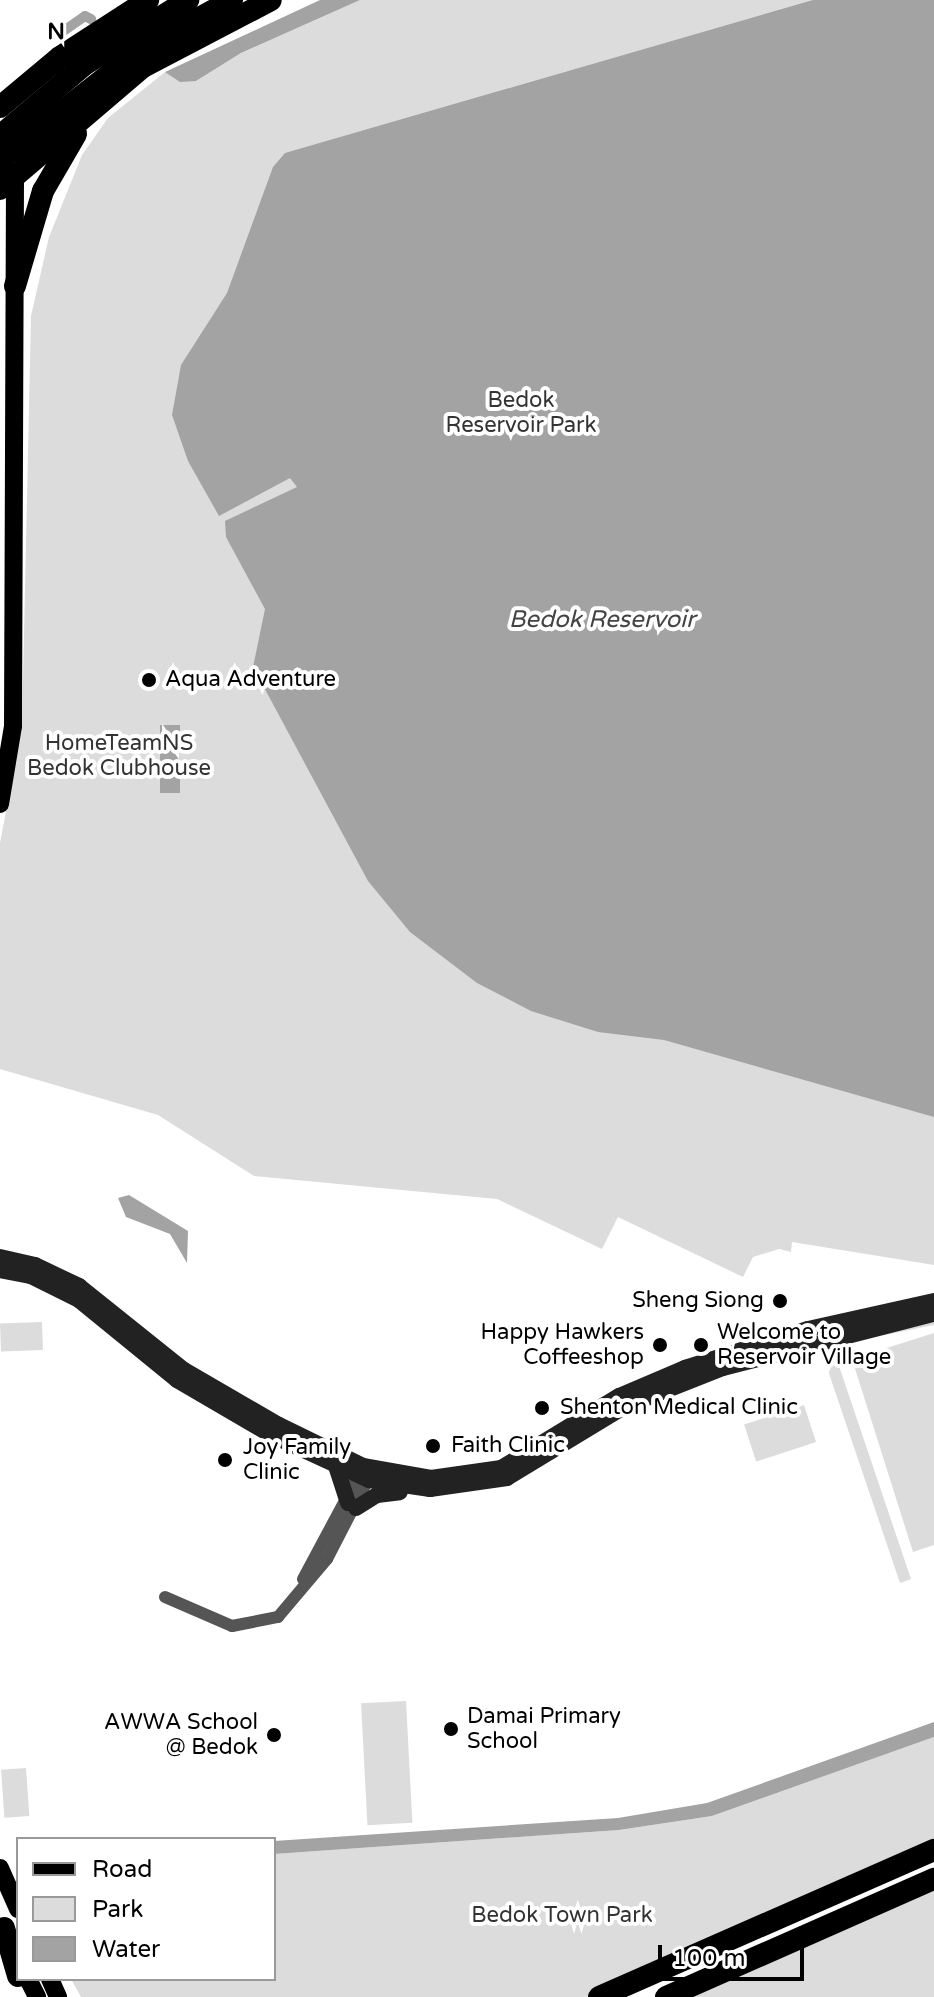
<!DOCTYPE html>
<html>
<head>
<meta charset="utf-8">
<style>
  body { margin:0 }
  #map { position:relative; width:934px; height:1997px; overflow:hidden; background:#fff; font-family:"Varela Round",sans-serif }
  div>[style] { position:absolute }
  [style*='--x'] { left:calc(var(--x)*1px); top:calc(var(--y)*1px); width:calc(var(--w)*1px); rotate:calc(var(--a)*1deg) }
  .green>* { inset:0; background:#dcdcdc; transform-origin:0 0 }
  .water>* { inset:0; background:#a3a3a3; transform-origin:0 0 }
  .canal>* { height:10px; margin:-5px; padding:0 5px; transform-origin:5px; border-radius:5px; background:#a3a3a3 }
  .street>* { height:12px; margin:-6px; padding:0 6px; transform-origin:6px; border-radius:6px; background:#555 }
  .secondary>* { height:16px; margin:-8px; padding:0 8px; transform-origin:8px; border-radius:8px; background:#222 }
  .primary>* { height:18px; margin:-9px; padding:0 9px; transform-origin:9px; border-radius:9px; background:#000 }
  .highway>* { height:22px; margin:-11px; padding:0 11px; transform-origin:11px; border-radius:11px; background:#000 }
  .dots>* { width:22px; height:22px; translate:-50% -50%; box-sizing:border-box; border:4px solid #fff; border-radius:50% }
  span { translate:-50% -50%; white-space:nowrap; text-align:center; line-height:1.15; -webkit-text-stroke:8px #fff; paint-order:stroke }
  .park-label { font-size:22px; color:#333 }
  .poi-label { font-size:22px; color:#000 }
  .left { translate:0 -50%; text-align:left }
  .right { translate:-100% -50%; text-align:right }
  .water-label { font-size:24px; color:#444; font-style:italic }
  .legend { position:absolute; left:16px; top:1837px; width:260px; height:144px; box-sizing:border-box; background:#fff; border:2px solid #999; margin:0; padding:10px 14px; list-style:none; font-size:24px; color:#000 }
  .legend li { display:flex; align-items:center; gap:16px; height:40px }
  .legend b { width:40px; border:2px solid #999 }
  .north { position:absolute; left:16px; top:16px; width:80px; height:80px; -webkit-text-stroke:6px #fff; paint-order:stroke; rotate:0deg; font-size:22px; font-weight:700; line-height:32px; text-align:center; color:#000 }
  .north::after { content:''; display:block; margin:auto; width:28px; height:36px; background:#000; clip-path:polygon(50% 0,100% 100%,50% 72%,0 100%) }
  .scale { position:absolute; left:658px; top:1945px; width:146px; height:36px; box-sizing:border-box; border:4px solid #000; border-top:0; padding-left:10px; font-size:24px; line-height:28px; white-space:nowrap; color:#000; -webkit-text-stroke:6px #fff; paint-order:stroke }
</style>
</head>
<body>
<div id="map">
  <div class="green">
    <div style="clip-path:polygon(360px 0,934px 0,934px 1265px,792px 1242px,791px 1252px,779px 1249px,753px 1257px,743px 1277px,618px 1217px,602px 1249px,497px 1199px,254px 1176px,158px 1115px,0 1069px,0 843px,22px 726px,31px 316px,49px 237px,82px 155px,108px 118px,165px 72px,196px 81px,241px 53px)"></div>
    <div style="clip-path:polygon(934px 1317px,934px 1325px,841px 1344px,838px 1363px,911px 1579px,900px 1583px,821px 1350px)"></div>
    <div style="left:42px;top:1322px;width:28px;height:42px;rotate:88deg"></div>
    <div style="clip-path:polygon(934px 1333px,934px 1545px,913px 1552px,852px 1359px)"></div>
    <div style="left:804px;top:1405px;width:39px;height:63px;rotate:72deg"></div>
    <div style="left:406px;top:1701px;width:122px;height:45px;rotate:87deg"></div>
    <div style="clip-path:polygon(934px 1737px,934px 1843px,586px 1997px,81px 1997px,71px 1979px,274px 1979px,274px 1854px,619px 1830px,712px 1816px)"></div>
    <div style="left:26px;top:1768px;width:48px;height:25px;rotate:86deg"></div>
    <div style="clip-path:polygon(934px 1882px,934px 1997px,672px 1997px)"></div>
  </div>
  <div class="water">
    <div style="clip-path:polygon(320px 0,360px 0,241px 53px,196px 81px,180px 82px,165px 72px)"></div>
    <div style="clip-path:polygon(813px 0,934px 0,934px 1117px,664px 1040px,598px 1032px,531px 1011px,477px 983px,410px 932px,368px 881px,253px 667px,265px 609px,226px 537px,225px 521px,297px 487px,290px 478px,219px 516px,188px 461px,172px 415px,181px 365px,227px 293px,273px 167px,285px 153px)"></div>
    <div style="left:160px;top:725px;width:20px;height:68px"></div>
    <div style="clip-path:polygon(129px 1195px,188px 1231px,187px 1263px,170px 1234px,126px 1217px,118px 1198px)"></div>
    <div style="clip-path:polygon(934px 1722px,934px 1737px,712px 1816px,619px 1830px,274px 1854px,274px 1841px,618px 1818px,707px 1803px)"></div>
  </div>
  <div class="canal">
    <div style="--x:65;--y:30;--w:24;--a:-35"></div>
    <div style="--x:85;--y:16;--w:7;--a:27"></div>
  </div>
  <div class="street">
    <div style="--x:303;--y:1579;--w:125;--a:-61.8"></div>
    <div style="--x:165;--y:1597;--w:73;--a:23.4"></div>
    <div style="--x:232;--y:1626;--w:47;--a:-11.1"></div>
    <div style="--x:278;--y:1617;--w:76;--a:-49.8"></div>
    <div style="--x:327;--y:1559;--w:98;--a:-62.7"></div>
  </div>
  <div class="secondary">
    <div style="--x:0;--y:1257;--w:36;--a:13"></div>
    <div style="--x:35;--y:1265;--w:49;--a:25.5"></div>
    <div style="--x:79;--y:1286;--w:134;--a:38.7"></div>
    <div style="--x:184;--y:1370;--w:110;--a:30.1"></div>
    <div style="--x:279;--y:1425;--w:93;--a:26"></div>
    <div style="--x:363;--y:1466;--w:69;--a:10"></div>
    <div style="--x:431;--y:1478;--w:71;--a:-8.1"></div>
    <div style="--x:501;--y:1468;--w:138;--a:-31.4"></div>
    <div style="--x:619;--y:1396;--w:72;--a:-23"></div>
    <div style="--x:685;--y:1368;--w:129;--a:-17.6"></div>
    <div style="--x:808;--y:1329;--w:129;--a:-12.5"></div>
    <div style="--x:0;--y:1270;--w:32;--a:11"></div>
    <div style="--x:31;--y:1276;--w:54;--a:26.6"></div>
    <div style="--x:79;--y:1300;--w:127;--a:39.2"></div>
    <div style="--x:177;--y:1380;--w:111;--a:30.3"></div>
    <div style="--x:273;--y:1436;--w:106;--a:24.6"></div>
    <div style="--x:369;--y:1480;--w:62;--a:8.4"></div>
    <div style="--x:430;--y:1489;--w:78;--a:-8.1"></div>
    <div style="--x:507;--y:1478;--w:137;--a:-31.3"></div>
    <div style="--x:624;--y:1407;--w:106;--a:-21.5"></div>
    <div style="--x:723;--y:1368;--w:218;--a:-14.4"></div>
    <div style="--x:336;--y:1466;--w:39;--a:72"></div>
    <div style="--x:356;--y:1508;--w:25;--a:-32"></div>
    <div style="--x:377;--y:1495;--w:23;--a:-7"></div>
  </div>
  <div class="primary">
    <div style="--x:0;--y:804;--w:79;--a:-80.5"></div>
    <div style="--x:13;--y:726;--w:542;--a:-89.79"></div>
    <div style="--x:15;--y:184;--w:15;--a:-122"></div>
    <div style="--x:0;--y:1868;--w:45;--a:66.3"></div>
    <div style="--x:28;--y:1979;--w:20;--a:63"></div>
    <div style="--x:50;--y:1979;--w:20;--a:66"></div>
  </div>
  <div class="highway">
    <div style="--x:0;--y:107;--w:78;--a:-39.8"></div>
    <div style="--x:60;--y:57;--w:105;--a:-32.9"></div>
    <div style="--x:0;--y:136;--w:110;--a:-40.2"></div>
    <div style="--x:84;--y:65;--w:123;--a:-32"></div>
    <div style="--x:0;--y:160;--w:177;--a:-38.1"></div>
    <div style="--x:139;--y:51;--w:106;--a:-28.7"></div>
    <div style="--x:0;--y:189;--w:188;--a:-40.5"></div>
    <div style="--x:143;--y:67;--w:144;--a:-27.6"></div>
    <div style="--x:15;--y:286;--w:99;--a:-73.6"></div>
    <div style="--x:43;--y:191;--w:66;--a:-59.9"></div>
    <div style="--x:4;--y:1928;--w:50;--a:73.7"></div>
    <div style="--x:599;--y:1997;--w:366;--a:-23.7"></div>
    <div style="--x:666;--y:1997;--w:293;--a:-23.8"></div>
  </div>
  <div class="dots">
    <div style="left:149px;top:680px;background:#000"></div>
    <div style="left:780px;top:1301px;background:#000"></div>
    <div style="left:660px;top:1345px;background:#000"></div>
    <div style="left:701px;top:1345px;background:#000"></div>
    <div style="left:542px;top:1408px;background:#000"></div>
    <div style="left:433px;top:1446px;background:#000"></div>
    <div style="left:225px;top:1460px;background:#000"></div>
    <div style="left:451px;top:1729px;background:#000"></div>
    <div style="left:274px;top:1735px;background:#000"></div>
  </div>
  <div class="park-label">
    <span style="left:521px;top:413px">Bedok<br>Reservoir Park</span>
    <span style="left:119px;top:756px">HomeTeamNS<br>Bedok Clubhouse</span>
    <span style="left:562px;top:1916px">Bedok Town Park</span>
  </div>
  <div class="poi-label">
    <span class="left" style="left:165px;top:680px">Aqua Adventure</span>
    <span class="right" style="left:764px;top:1301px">Sheng Siong</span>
    <span class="right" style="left:644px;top:1345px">Happy Hawkers<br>Coffeeshop</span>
    <span class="left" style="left:717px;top:1345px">Welcome to<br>Reservoir Village</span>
    <span class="left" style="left:560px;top:1408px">Shenton Medical Clinic</span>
    <span class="left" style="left:451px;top:1446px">Faith Clinic</span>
    <span class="left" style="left:243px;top:1460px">Joy Family<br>Clinic</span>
    <span class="left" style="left:467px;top:1729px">Damai Primary<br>School</span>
    <span class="right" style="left:258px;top:1735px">AWWA School<br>@ Bedok</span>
  </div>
  <div class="water-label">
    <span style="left:602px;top:620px">Bedok Reservoir</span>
  </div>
  <ul class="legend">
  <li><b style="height:10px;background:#000"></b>Road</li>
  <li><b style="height:22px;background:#dcdcdc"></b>Park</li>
  <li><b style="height:22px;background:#a3a3a3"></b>Water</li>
  </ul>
  <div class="north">N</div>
  <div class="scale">100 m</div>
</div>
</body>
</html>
